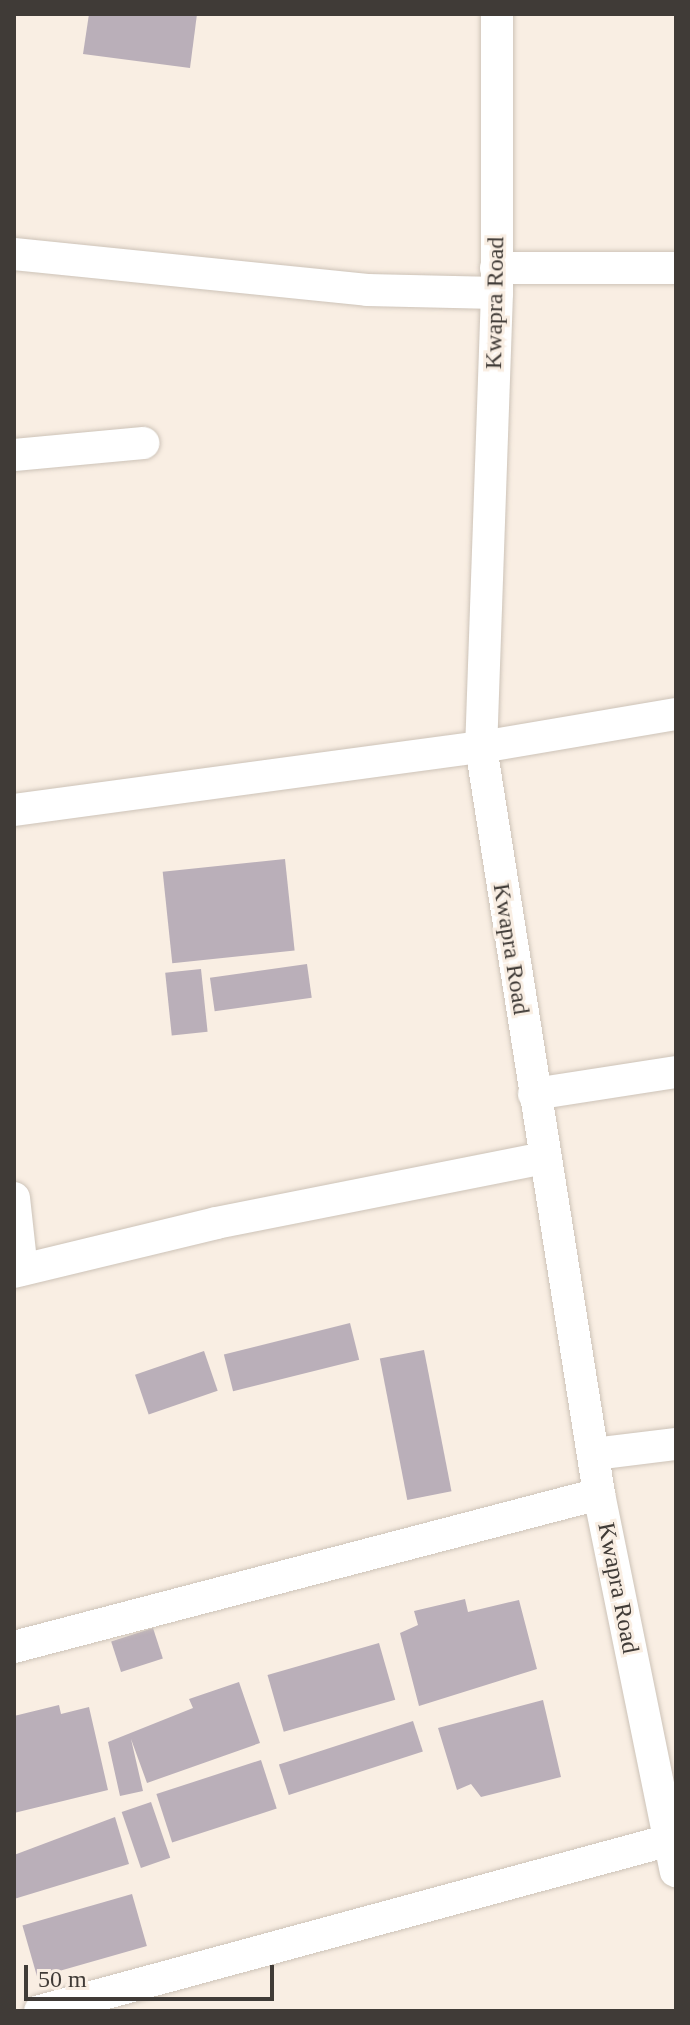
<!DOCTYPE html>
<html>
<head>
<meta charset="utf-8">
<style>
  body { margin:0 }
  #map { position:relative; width:690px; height:2025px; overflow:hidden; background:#f9eee3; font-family:"Times New Roman",serif }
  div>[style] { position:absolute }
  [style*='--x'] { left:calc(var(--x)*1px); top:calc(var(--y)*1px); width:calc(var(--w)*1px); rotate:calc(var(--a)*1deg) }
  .building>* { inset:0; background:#baafb9; transform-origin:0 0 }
  .roads { filter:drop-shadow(0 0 2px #cdc3b8) drop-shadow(0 0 2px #cdc3b8) }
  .minor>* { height:32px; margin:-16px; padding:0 16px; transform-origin:16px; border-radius:16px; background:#fff }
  span { translate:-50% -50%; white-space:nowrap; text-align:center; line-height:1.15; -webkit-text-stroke:6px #f9eee3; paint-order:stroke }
  .street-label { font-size:24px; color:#403b37 }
  .frame { position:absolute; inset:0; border:16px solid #403b37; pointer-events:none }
  .scale { position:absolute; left:24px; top:1965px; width:250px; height:36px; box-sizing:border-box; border:4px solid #403b37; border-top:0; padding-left:10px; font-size:24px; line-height:28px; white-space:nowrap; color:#403b37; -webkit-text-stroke:6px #f9eee3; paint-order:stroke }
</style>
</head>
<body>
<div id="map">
  <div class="building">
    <div style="clip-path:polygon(89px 14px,197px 14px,190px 68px,83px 54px)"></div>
    <div style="left:285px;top:859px;width:92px;height:123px;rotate:84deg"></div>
    <div style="left:307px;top:964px;width:34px;height:98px;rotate:82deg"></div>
    <div style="left:201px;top:969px;width:63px;height:36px;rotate:84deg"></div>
    <div style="left:350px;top:1323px;width:38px;height:130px;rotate:76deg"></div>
    <div style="left:424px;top:1350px;width:144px;height:45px;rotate:79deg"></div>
    <div style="left:204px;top:1351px;width:42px;height:73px;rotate:71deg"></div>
    <div style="clip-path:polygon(465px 1599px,468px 1612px,519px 1600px,537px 1669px,419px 1706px,400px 1633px,418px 1625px,414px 1611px)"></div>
    <div style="left:153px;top:1628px;width:32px;height:44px;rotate:72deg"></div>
    <div style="left:379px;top:1643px;width:59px;height:116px;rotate:74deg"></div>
    <div style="clip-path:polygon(239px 1682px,260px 1743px,147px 1783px,131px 1739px,143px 1791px,120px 1796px,108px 1742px,193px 1708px,189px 1699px)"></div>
    <div style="clip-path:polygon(543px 1700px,561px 1777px,481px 1797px,471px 1784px,457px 1790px,438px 1728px)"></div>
    <div style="clip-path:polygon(59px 1705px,61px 1714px,89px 1707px,108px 1790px,14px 1813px,14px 1716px)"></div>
    <div style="left:413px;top:1721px;width:32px;height:141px;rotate:72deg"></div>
    <div style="left:261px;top:1760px;width:51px;height:110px;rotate:72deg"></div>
    <div style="left:151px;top:1802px;width:59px;height:31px;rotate:71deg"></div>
    <div style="clip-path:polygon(115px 1817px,129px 1864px,14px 1899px,14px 1855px)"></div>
    <div style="left:132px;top:1894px;width:54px;height:114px;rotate:74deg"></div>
  </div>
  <div class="roads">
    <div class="minor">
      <div style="--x:497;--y:14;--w:279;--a:90"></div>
      <div style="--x:497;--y:293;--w:454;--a:92"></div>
      <div style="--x:481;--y:747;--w:756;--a:81.02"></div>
      <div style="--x:599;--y:1494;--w:385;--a:78.5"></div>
      <div style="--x:14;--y:254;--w:355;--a:5.8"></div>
      <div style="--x:367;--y:290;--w:130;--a:1.3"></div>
      <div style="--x:496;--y:268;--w:180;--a:0"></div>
      <div style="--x:14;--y:455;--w:130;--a:-5.3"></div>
      <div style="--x:14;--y:810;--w:471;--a:-7.7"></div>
      <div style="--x:481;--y:747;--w:198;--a:-9.6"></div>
      <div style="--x:534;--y:1094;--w:144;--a:-8.8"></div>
      <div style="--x:14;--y:1198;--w:72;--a:83.7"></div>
      <div style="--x:14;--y:1272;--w:208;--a:-13.6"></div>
      <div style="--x:216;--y:1223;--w:334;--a:-11.2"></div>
      <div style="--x:594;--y:1454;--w:83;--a:-7"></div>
      <div style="--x:14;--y:1647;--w:605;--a:-14.66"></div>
      <div style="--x:40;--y:2011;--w:653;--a:-15.19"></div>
    </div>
  </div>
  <div class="street-label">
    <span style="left:495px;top:303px;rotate:-89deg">Kwapra Road</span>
    <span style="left:511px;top:949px;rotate:81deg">Kwapra Road</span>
    <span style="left:618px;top:1588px;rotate:79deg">Kwapra Road</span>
  </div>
  <div class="frame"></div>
  <div class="scale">50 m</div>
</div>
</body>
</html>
